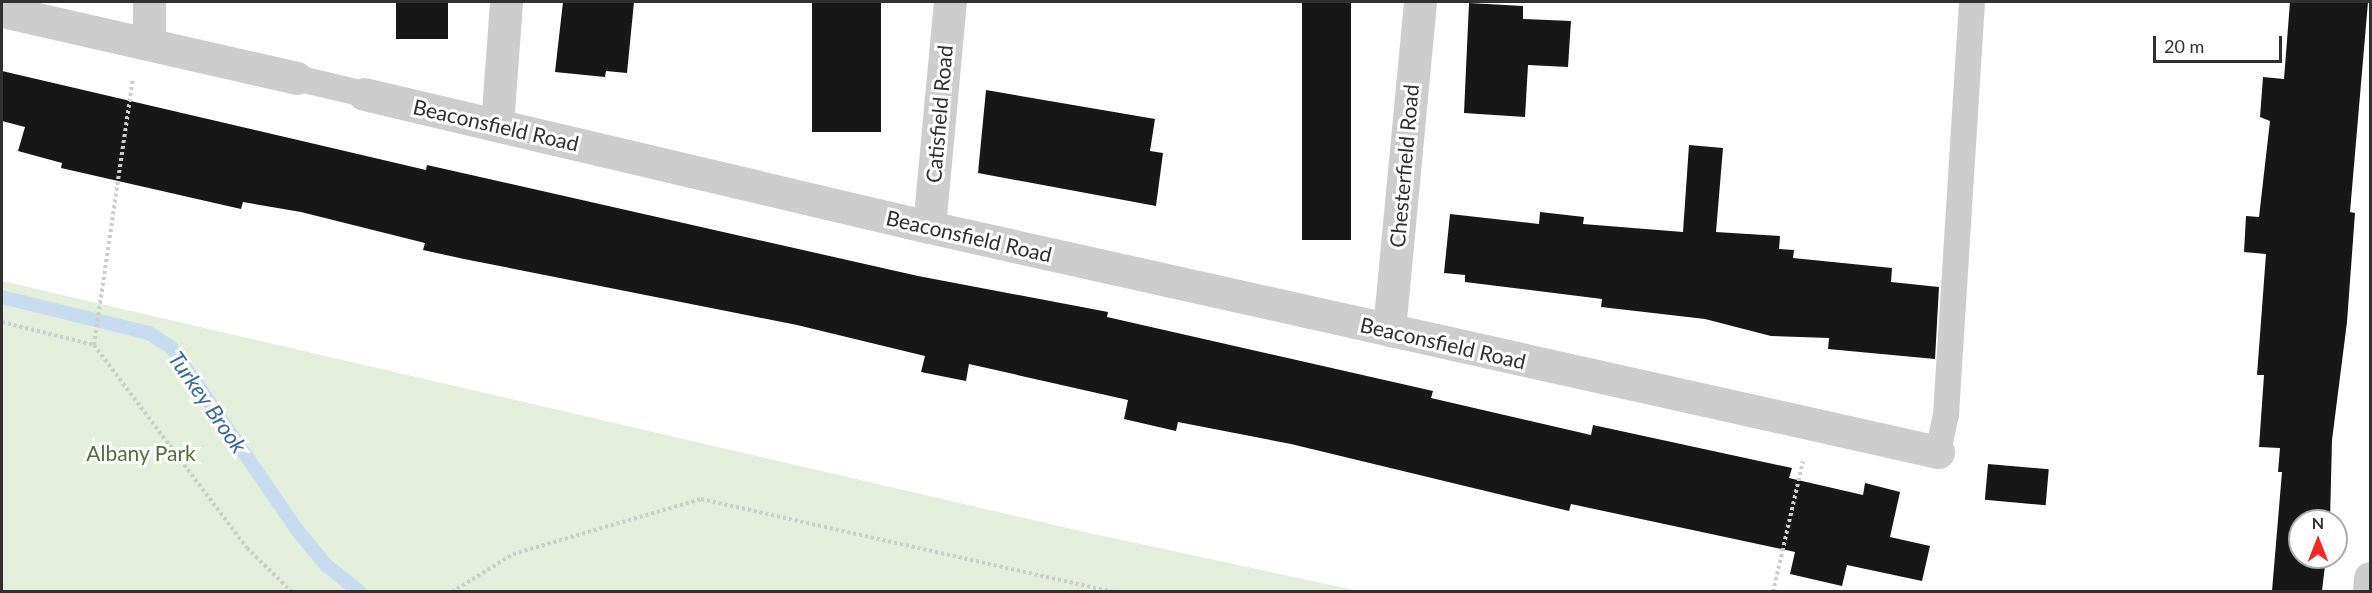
<!DOCTYPE html>
<html>
<head>
<meta charset="utf-8">
<style>
  body { margin:0 }
  #map { position:relative; width:2372px; height:593px; overflow:hidden; background:#fff; font-family:Lato,sans-serif }
  div>[style] { position:absolute }
  [style*='--x'] { left:calc(var(--x)*1px); top:calc(var(--y)*1px); width:calc(var(--w)*1px); rotate:calc(var(--a)*1deg) }
  .green>* { inset:0; background:#e4eedd }
  .stream>* { height:14px; margin:-7px; padding:0 7px; transform-origin:7px; border-radius:7px; background:#c7dcef }
  .building>* { inset:0; background:#171717; transform-origin:0 0 }
  .path>* { height:4px; margin-top:-2px; transform-origin:0; background:repeating-linear-gradient(90deg,#cdcdcd 0 3px,transparent 0 6px) }
  .lane>* { height:26px; margin:-13px; padding:0 13px; transform-origin:13px; border-radius:13px; background:#cdcdcd }
  .street>* { height:33px; margin:-16.5px; padding:0 16.5px; transform-origin:16.5px; border-radius:16.5px; background:#cdcdcd }
  span { translate:-50% -50%; white-space:nowrap; text-align:center; line-height:1.15; -webkit-text-stroke:6px #fff; paint-order:stroke }
  .street-label { font-size:21px; color:#303030 }
  .park-label { font-size:21px; color:#4d7039 }
  .water-label { font-size:22px; color:#36699a; font-style:italic }
  .frame { position:absolute; inset:0; border:3px solid #303030; pointer-events:none }
  .north { position:absolute; left:2288px; top:509px; width:60px; height:60px; box-sizing:border-box; background:#fff; border:2px solid #acacac; border-radius:50%; rotate:0deg; font-size:16px; font-weight:700; line-height:24px; text-align:center; color:#303030 }
  .north::after { content:''; display:block; margin:auto; width:21px; height:27px; background:#f42924; clip-path:polygon(50% 0,100% 100%,50% 72%,0 100%) }
  .scale { position:absolute; left:2153px; top:36px; width:129px; height:27px; box-sizing:border-box; border:3px solid #303030; border-top:0; padding-left:8px; font-size:18px; line-height:21px; white-space:nowrap; color:#303030; -webkit-text-stroke:4px #fff; paint-order:stroke }
</style>
</head>
<body>
<div id="map">
  <div class="green">
    <div style="clip-path:polygon(2px 281px,1089px 533px,1359px 591px,2px 591px)"></div>
  </div>
  <div class="stream">
    <div style="--x:2;--y:297;--w:151;--a:13.8"></div>
    <div style="--x:149;--y:333;--w:27;--a:33"></div>
    <div style="--x:172;--y:348;--w:221;--a:55.5"></div>
    <div style="--x:297;--y:530;--w:45;--a:50.4"></div>
    <div style="--x:326;--y:565;--w:43;--a:38.5"></div>
  </div>
  <div class="building">
    <div style="left:396px;top:2px;width:52px;height:37px"></div>
    <div style="clip-path:polygon(563px 2px,634px 2px,627px 73px,606px 71px,605px 77px,555px 72px)"></div>
    <div style="left:812px;top:2px;width:69px;height:130px"></div>
    <div style="left:1302px;top:2px;width:49px;height:238px"></div>
    <div style="clip-path:polygon(2290px 2px,2368px 2px,2350px 212px,2355px 213px,2347px 322px,2332px 440px,2330px 521px,2300px 521px,2300px 557px,2326px 557px,2322px 591px,2272px 591px,2282px 472px,2278px 472px,2280px 448px,2259px 447px,2264px 375px,2257px 375px,2266px 254px,2244px 252px,2246px 216px,2259px 217px,2270px 121px,2260px 117px,2263px 77px,2284px 79px)"></div>
    <div style="clip-path:polygon(1469px 3px,1523px 6px,1523px 19px,1571px 21px,1568px 67px,1528px 65px,1525px 117px,1464px 113px)"></div>
    <div style="clip-path:polygon(2px 71px,426px 170px,427px 165px,918px 276px,1108px 312px,1107px 317px,1433px 391px,1431px 398px,1591px 435px,1593px 425px,1792px 468px,1789px 478px,1863px 495px,1865px 483px,1900px 492px,1890px 537px,1930px 546px,1922px 581px,1847px 565px,1842px 586px,1790px 574px,1795px 552px,1571px 504px,1569px 511px,1291px 444px,1178px 422px,1176px 431px,1124px 419px,1128px 400px,969px 364px,966px 381px,921px 372px,925px 356px,797px 325px,464px 259px,423px 250px,425px 243px,301px 212px,243px 202px,241px 209px,61px 168px,62px 163px,18px 151px,25px 127px,2px 121px)"></div>
    <div style="clip-path:polygon(986px 90px,1155px 119px,1150px 151px,1163px 153px,1156px 206px,978px 173px)"></div>
    <div style="clip-path:polygon(1689px 145px,1723px 148px,1716px 232px,1780px 236px,1779px 249px,1794px 250px,1793px 258px,1892px 268px,1891px 282px,1939px 287px,1935px 359px,1828px 349px,1829px 338px,1771px 336px,1705px 319px,1601px 307px,1602px 299px,1465px 282px,1465px 275px,1444px 273px,1450px 214px,1539px 224px,1540px 212px,1584px 217px,1583px 224px,1683px 232px)"></div>
    <div style="left:1988px;top:464px;width:61px;height:36px;rotate:5deg"></div>
  </div>
  <div class="path">
    <div style="--x:2;--y:322;--w:95;--a:14"></div>
    <div style="--x:94;--y:345;--w:254;--a:53"></div>
    <div style="--x:247;--y:548;--w:63;--a:44.4"></div>
    <div style="--x:94;--y:345;--w:269;--a:-81.7"></div>
    <div style="--x:452;--y:592;--w:72;--a:-31.9"></div>
    <div style="--x:513;--y:554;--w:196;--a:-16.3"></div>
    <div style="--x:701;--y:499;--w:423;--a:12.7"></div>
    <div style="--x:1773;--y:592;--w:134;--a:-77.1"></div>
  </div>
  <div class="lane">
    <div style="--x:296;--y:78;--w:70;--a:13.2"></div>
    <div style="--x:1938;--y:452;--w:38;--a:-78"></div>
    <div style="--x:1946;--y:415;--w:414;--a:-86.4"></div>
  </div>
  <div class="street">
    <div style="--x:149;--y:2;--w:42;--a:90"></div>
    <div style="--x:2;--y:11;--w:302;--a:12.8"></div>
    <div style="--x:364;--y:94;--w:580;--a:13.25"></div>
    <div style="--x:929;--y:227;--w:1034;--a:12.57"></div>
    <div style="--x:497;--y:125;--w:123;--a:-85.8"></div>
    <div style="--x:929;--y:227;--w:226;--a:-84.7"></div>
    <div style="--x:1389;--y:330;--w:329;--a:-84.6"></div>
    <div style="--x:2369;--y:592;--w:14;--a:-86"></div>
  </div>
  <div class="street-label">
    <span style="left:939px;top:114px;rotate:-85deg">Catisfield Road</span>
    <span style="left:496px;top:125px;rotate:13deg">Beaconsfield Road</span>
    <span style="left:1404px;top:166px;rotate:-85deg">Chesterfield Road</span>
    <span style="left:969px;top:236px;rotate:13deg">Beaconsfield Road</span>
    <span style="left:1443px;top:343px;rotate:13deg">Beaconsfield Road</span>
  </div>
  <div class="park-label">
    <span style="left:141px;top:453px">Albany Park</span>
  </div>
  <div class="water-label">
    <span style="left:208px;top:402px;rotate:55deg">Turkey Brook</span>
  </div>
  <div class="frame"></div>
  <div class="north">N</div>
  <div class="scale">20 m</div>
</div>
</body>
</html>
